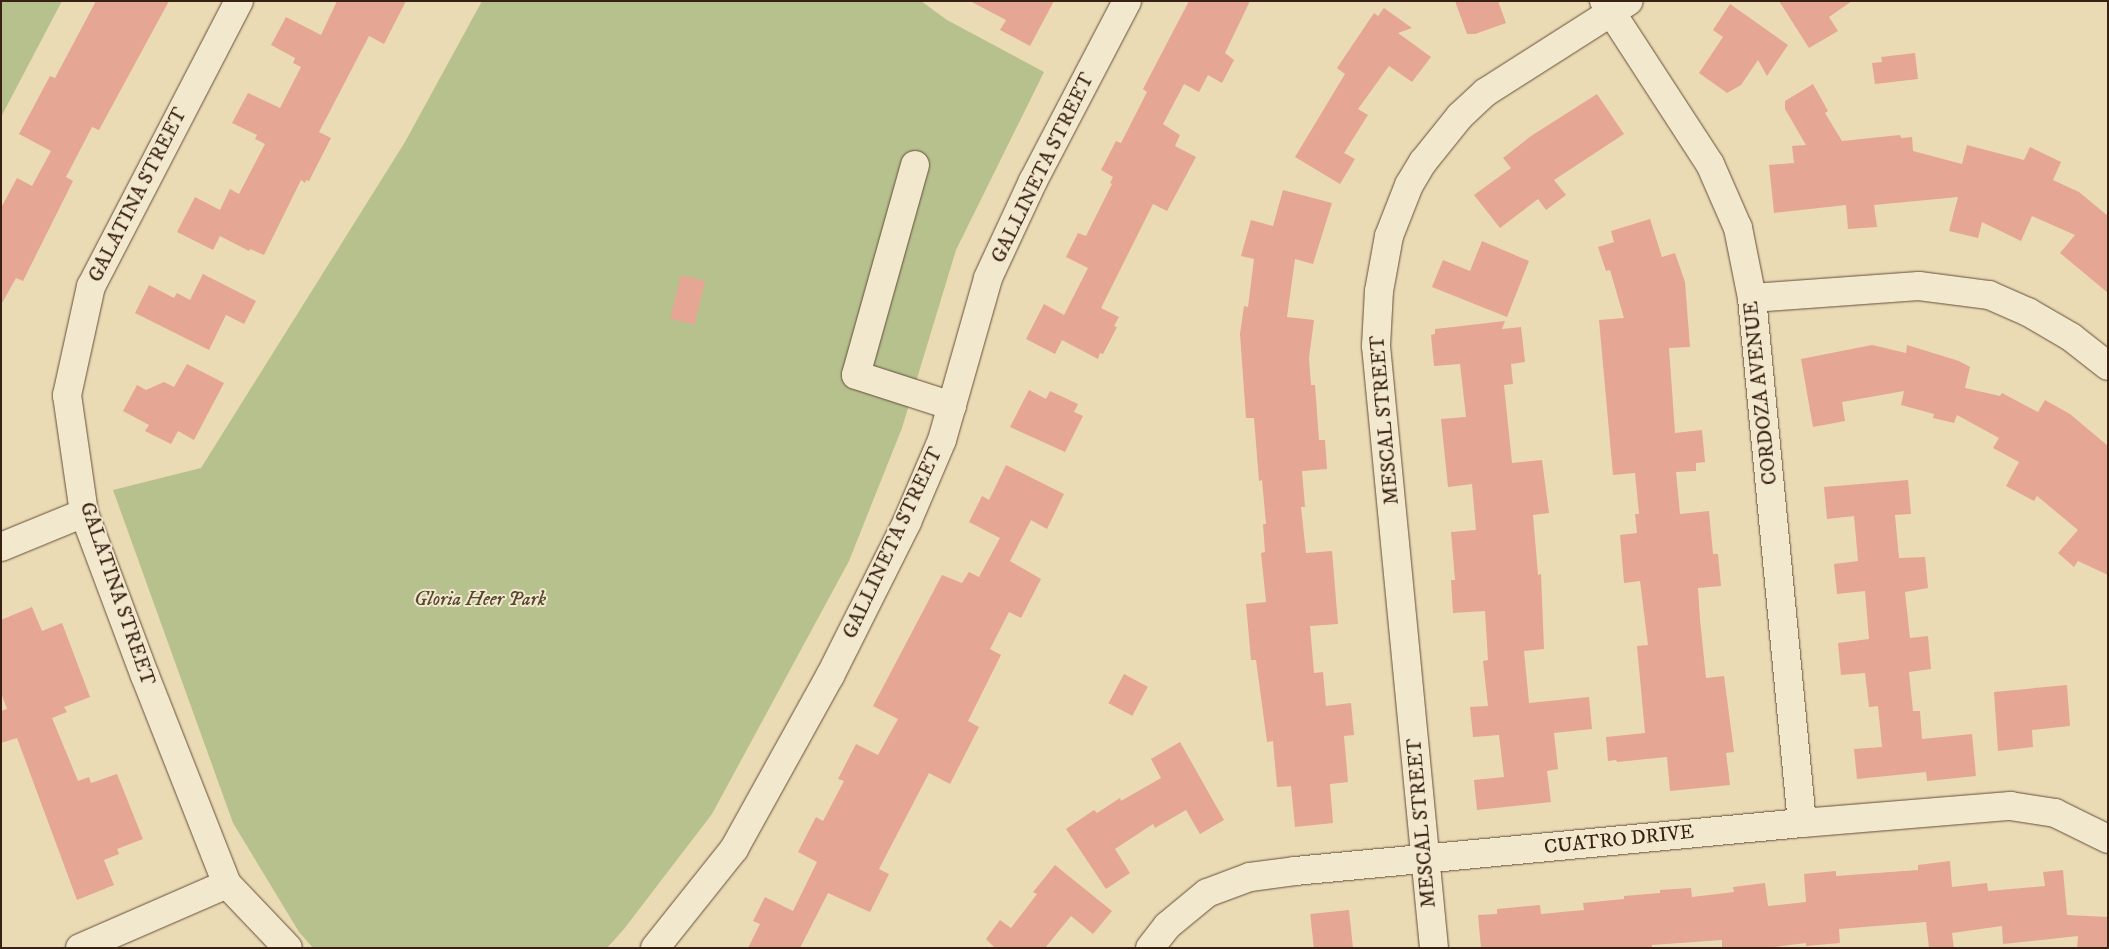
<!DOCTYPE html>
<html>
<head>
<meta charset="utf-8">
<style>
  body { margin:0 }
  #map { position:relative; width:2109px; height:949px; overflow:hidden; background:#ebdbb4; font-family:"IM FELL DW Pica",serif }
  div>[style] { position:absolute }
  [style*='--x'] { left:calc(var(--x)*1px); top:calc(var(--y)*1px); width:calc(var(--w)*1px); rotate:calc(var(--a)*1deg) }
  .green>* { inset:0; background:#b6c18e }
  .building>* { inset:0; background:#e5a693; transform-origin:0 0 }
  .roads { filter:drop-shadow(0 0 1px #654f3a) drop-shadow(0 0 1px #654f3a) }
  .minor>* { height:28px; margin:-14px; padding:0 14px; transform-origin:14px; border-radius:14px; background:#f2e8ce }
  span { translate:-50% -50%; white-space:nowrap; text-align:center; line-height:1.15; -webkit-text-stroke:4px #f2e8ce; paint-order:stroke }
  .street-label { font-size:20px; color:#382012 }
  .park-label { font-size:20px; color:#584831; font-style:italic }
  .frame { position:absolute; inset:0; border:2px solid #382012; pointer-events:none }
</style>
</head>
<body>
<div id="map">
  <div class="green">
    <div style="clip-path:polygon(1px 1px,62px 1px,1px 117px)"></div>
    <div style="clip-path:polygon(482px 1px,921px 1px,947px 20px,1044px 72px,956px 250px,902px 428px,849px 561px,712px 814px,624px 929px,607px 948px,313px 948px,299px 932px,233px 823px,113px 490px,201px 468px,405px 142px)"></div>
  </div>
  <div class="building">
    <div style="clip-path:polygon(96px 1px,169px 1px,99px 130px,92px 127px,66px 177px,73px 181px,23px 281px,16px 278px,1px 305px,1px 208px,17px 178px,32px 186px,51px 151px,19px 134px,50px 76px,55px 78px)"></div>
    <div style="clip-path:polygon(337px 1px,406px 1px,384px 44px,369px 36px,319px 132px,331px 138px,309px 181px,306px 180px,305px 183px,301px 180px,264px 255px,250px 249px,249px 251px,220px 236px,213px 250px,177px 232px,195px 197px,220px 210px,230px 189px,239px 194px,265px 144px,255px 139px,257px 135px,232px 123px,248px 93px,280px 108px,301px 67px,293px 63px,295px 58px,271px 45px,286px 17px,321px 35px)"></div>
    <div style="clip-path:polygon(970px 1px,1054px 1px,1030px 46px,1000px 30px,1006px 20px)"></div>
    <div style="clip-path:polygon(1189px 1px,1250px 1px,1225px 53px,1234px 60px,1222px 83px,1208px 75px,1199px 92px,1184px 84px,1163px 124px,1180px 135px,1175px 146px,1196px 157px,1167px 211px,1153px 204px,1101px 308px,1119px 317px,1114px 326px,1117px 327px,1103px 354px,1100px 353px,1098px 359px,1062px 340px,1055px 354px,1026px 339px,1044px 304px,1064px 315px,1088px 268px,1066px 257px,1078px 233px,1086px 236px,1112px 184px,1110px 183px,1113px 177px,1101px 170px,1116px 141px,1121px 143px,1147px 92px,1143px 89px)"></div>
    <div style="clip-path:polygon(1455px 1px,1498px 1px,1506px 23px,1475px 34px,1467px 34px)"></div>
    <div style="clip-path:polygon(1779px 1px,1852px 1px,1829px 17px,1838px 31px,1809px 48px)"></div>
    <div style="clip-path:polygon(1730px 4px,1788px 45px,1767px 76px,1758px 60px,1741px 85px,1727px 93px,1699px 73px,1723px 37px,1713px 30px)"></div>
    <div style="clip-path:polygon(1384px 8px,1412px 28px,1398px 33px,1431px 57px,1412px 82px,1389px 66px,1358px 109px,1368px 115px,1344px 153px,1355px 159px,1340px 184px,1295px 157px,1345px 74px,1337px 68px,1374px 13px,1378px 16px)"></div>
    <div style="clip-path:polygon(1915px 53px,1918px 79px,1875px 84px,1872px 63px,1882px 62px,1881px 57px)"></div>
    <div style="clip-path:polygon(1813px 84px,1828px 111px,1825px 113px,1842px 141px,1900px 135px,1901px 138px,1912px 137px,1913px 151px,1962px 164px,1967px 145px,2024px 160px,2030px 147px,2061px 162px,2053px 180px,2079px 192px,2108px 216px,2108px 293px,2060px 253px,2075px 235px,2032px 216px,2021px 241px,1982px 222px,1978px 238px,1949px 231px,1958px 197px,1874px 205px,1877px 227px,1848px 229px,1846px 205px,1774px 213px,1769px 165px,1794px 163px,1792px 146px,1806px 145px,1785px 109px,1785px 101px)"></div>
    <div style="clip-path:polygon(1597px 94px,1624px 134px,1554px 180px,1566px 195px,1546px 210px,1538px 199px,1500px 228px,1474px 195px,1511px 168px,1503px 158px,1531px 136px)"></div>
    <div style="clip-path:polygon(1283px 190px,1332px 203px,1313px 264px,1295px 259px,1287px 317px,1314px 320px,1309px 358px,1311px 385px,1315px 385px,1319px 440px,1325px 440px,1327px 469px,1302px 471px,1305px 507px,1301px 507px,1306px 553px,1332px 551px,1338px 624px,1310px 626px,1314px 673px,1323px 672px,1326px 706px,1351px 703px,1354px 735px,1344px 736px,1348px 782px,1330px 784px,1333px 823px,1295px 827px,1291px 786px,1277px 787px,1273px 741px,1267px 742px,1256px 660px,1251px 660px,1246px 604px,1266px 602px,1261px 553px,1265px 552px,1263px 524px,1266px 524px,1262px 480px,1259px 481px,1254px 418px,1246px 418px,1240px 334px,1244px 306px,1248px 307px,1254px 259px,1241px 256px,1251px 220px,1273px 226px)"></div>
    <div style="clip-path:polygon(1650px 219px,1662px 257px,1675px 253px,1685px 282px,1690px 347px,1669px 348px,1675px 433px,1702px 430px,1705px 462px,1696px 463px,1696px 471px,1676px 472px,1680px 514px,1709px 511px,1713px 554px,1718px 554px,1721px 586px,1698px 588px,1700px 619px,1706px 678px,1724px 676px,1734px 752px,1726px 753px,1730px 785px,1670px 791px,1667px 757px,1617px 762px,1616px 760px,1608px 761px,1606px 737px,1645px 733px,1637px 646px,1648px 645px,1640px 581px,1624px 583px,1620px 535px,1637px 533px,1635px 514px,1639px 514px,1635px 473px,1613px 475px,1599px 320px,1624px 318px,1610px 270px,1606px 271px,1598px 247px,1614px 242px,1611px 231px)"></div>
    <div style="clip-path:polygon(1482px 241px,1529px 261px,1507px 317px,1432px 287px,1443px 260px,1470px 271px)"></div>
    <div style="clip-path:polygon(203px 274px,256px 301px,244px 324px,226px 315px,209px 350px,135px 313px,149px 285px,174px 298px,177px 293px,190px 300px)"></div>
    <div style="left:681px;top:275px;width:25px;height:45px;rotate:14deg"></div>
    <div style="clip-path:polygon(1505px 321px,1502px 329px,1521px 327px,1525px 362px,1511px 364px,1513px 384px,1504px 385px,1512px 463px,1542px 460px,1549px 513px,1533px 515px,1538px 575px,1541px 574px,1544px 649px,1524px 651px,1529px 703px,1589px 697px,1592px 729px,1554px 733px,1558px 769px,1547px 771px,1551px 802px,1477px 810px,1474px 780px,1504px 777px,1499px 735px,1473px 737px,1470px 707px,1488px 706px,1483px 661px,1488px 660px,1485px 611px,1453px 613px,1451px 580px,1455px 580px,1451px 532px,1476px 530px,1472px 484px,1448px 487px,1441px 419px,1466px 417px,1460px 364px,1434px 366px,1431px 335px,1435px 334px,1435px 329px)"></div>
    <div style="clip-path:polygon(1872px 345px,1906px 353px,1907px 345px,1959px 361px,1970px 367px,1965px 388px,2000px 396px,2002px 393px,2038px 412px,2045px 400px,2070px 414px,2108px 446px,2108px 575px,2078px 561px,2074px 567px,2058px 553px,2078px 530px,2037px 496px,2034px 501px,2006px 486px,2019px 462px,1993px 448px,1999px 438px,1957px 415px,1954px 423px,1933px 418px,1934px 414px,1901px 405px,1904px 391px,1842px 402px,1845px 421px,1813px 427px,1801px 359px)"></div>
    <div style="clip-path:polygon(187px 364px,224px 383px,194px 440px,178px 431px,171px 444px,145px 431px,149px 425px,123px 411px,137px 385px,146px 390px,164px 382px,174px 387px)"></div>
    <div style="clip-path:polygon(1029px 390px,1046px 399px,1050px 391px,1078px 404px,1074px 412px,1083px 416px,1065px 452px,1010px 427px)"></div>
    <div style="clip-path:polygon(1006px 465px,1064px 494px,1047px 529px,1031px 520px,1010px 561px,1041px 579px,1021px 618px,1009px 612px,990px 649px,1001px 655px,968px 721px,979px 727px,950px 784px,929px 773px,879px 869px,889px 874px,870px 912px,828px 893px,800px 948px,748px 948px,760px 924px,753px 921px,765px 897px,793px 911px,817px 862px,798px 852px,816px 817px,823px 821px,844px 781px,838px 779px,856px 744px,878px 755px,898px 719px,873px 706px,942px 575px,962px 583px,969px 572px,979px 577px,1000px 538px,969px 522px,982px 496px,989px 500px)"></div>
    <div style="clip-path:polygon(1908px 480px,1911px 514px,1895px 515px,1899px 558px,1925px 557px,1928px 588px,1905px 592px,1910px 638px,1928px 636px,1931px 669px,1909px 672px,1913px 711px,1920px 711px,1922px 739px,1972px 734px,1976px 776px,1927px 781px,1926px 772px,1857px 779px,1854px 749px,1882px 747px,1878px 706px,1869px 707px,1865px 673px,1841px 675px,1838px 643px,1869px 639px,1865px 591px,1837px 594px,1834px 564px,1858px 561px,1854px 516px,1827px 519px,1824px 487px)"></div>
    <div style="clip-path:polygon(32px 607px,42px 631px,62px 623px,90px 697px,64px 707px,67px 712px,52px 718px,78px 781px,89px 777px,91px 783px,117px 774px,143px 839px,117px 849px,119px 854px,104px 860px,114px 885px,77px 900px,17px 738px,1px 743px,1px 711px,7px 709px,1px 693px,1px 620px)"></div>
    <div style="left:1124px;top:674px;width:27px;height:33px;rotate:28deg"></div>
    <div style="clip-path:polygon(2067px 685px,2070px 726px,2032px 730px,2033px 747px,1998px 751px,1994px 692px)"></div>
    <div style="clip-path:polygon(1180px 742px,1224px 820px,1200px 834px,1186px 810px,1155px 828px,1153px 824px,1115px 849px,1130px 873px,1106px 889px,1066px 829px,1094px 810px,1097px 813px,1120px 798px,1121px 801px,1161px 778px,1151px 759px)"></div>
    <div style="clip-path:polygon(1950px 861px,1952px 887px,1987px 883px,1988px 891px,2045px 886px,2043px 872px,2063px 870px,2067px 915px,2108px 917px,2108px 948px,2077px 948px,2078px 936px,2003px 944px,2002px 926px,1952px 933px,1954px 948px,1929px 948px,1926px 922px,1839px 929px,1840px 943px,1806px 946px,1806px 943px,1767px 948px,1722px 948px,1722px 940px,1652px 945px,1652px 948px,1481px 948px,1478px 915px,1497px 914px,1497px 909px,1540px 905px,1541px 914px,1584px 910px,1583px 903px,1624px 899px,1624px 896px,1660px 893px,1660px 890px,1691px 888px,1692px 897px,1734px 892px,1733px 887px,1765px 883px,1768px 906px,1806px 902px,1804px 874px,1836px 871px,1836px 876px,1918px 870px,1918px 865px)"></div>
    <div style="clip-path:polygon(1055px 865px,1112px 911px,1093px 934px,1071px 916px,1045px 948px,995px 948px,986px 939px,1000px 920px,1011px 928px,1037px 894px,1033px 892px)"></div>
    <div style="left:1349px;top:910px;width:38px;height:39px;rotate:84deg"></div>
  </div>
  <div class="roads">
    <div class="minor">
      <div style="--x:239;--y:1;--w:321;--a:117.4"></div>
      <div style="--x:91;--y:286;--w:112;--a:102.4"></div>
      <div style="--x:67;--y:395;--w:119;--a:81.8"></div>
      <div style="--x:84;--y:513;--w:174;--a:69.5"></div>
      <div style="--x:145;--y:676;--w:224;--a:68.5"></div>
      <div style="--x:227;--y:884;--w:88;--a:46.4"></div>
      <div style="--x:1604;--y:1;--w:194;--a:57"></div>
      <div style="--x:1710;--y:164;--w:70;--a:66.4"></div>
      <div style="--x:1738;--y:228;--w:71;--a:78.7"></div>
      <div style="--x:1752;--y:298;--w:527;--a:84.56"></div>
      <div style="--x:915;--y:165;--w:218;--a:105.7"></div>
      <div style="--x:856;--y:375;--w:101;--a:17.9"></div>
      <div style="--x:1752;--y:298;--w:167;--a:-4.1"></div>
      <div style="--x:1919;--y:286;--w:71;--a:7.3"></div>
      <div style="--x:1989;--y:295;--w:43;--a:23.6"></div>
      <div style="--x:2028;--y:312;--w:50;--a:30.2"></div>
      <div style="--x:2071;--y:337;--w:47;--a:38.1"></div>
      <div style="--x:1;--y:547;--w:90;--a:-22.3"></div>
      <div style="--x:80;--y:948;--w:160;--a:-23.5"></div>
      <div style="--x:655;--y:948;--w:127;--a:-51.4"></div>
      <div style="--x:734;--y:849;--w:198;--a:-61"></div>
      <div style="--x:830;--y:676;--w:172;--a:-63.4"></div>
      <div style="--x:907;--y:522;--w:89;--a:-66.9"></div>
      <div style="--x:942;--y:440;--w:168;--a:-74.1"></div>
      <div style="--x:988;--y:278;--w:107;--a:-65.1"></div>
      <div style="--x:1033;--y:181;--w:203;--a:-62.4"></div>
      <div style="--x:1150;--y:948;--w:28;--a:-52"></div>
      <div style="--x:1167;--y:926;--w:52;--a:-39.5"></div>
      <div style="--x:1207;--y:893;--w:46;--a:-20.4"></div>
      <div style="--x:1250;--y:877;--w:45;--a:-7.6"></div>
      <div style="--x:1295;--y:871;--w:509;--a:-5.41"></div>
      <div style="--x:1802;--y:823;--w:209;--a:-4.7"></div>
      <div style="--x:2010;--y:806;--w:46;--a:8.8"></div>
      <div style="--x:2055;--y:813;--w:59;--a:26.1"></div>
      <div style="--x:1434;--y:948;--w:605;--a:-95.5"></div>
      <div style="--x:1376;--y:346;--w:55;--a:-86.9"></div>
      <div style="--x:1379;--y:291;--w:56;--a:-79.7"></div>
      <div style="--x:1389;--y:236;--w:55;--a:-68.6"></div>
      <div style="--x:1409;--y:185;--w:27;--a:-59"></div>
      <div style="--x:1423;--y:162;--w:59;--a:-51.2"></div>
      <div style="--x:1460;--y:116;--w:35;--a:-43"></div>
      <div style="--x:1486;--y:92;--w:169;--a:-32.5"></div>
    </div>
  </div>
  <div class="street-label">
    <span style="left:1043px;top:168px;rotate:-64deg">GALLINETA STREET</span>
    <span style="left:138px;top:195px;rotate:-63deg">GALATINA STREET</span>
    <span style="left:1761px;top:393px;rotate:-96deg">CORDOZA AVENUE</span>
    <span style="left:1385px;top:420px;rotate:-95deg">MESCAL STREET</span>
    <span style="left:893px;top:543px;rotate:-65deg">GALLINETA STREET</span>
    <span style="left:117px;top:594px;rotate:71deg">GALATINA STREET</span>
    <span style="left:1422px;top:823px;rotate:-95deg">MESCAL STREET</span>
    <span style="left:1619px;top:840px;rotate:-6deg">CUATRO DRIVE</span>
  </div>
  <div class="park-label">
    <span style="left:480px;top:599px">Gloria Heer Park</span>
  </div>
  <div class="frame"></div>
</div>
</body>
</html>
